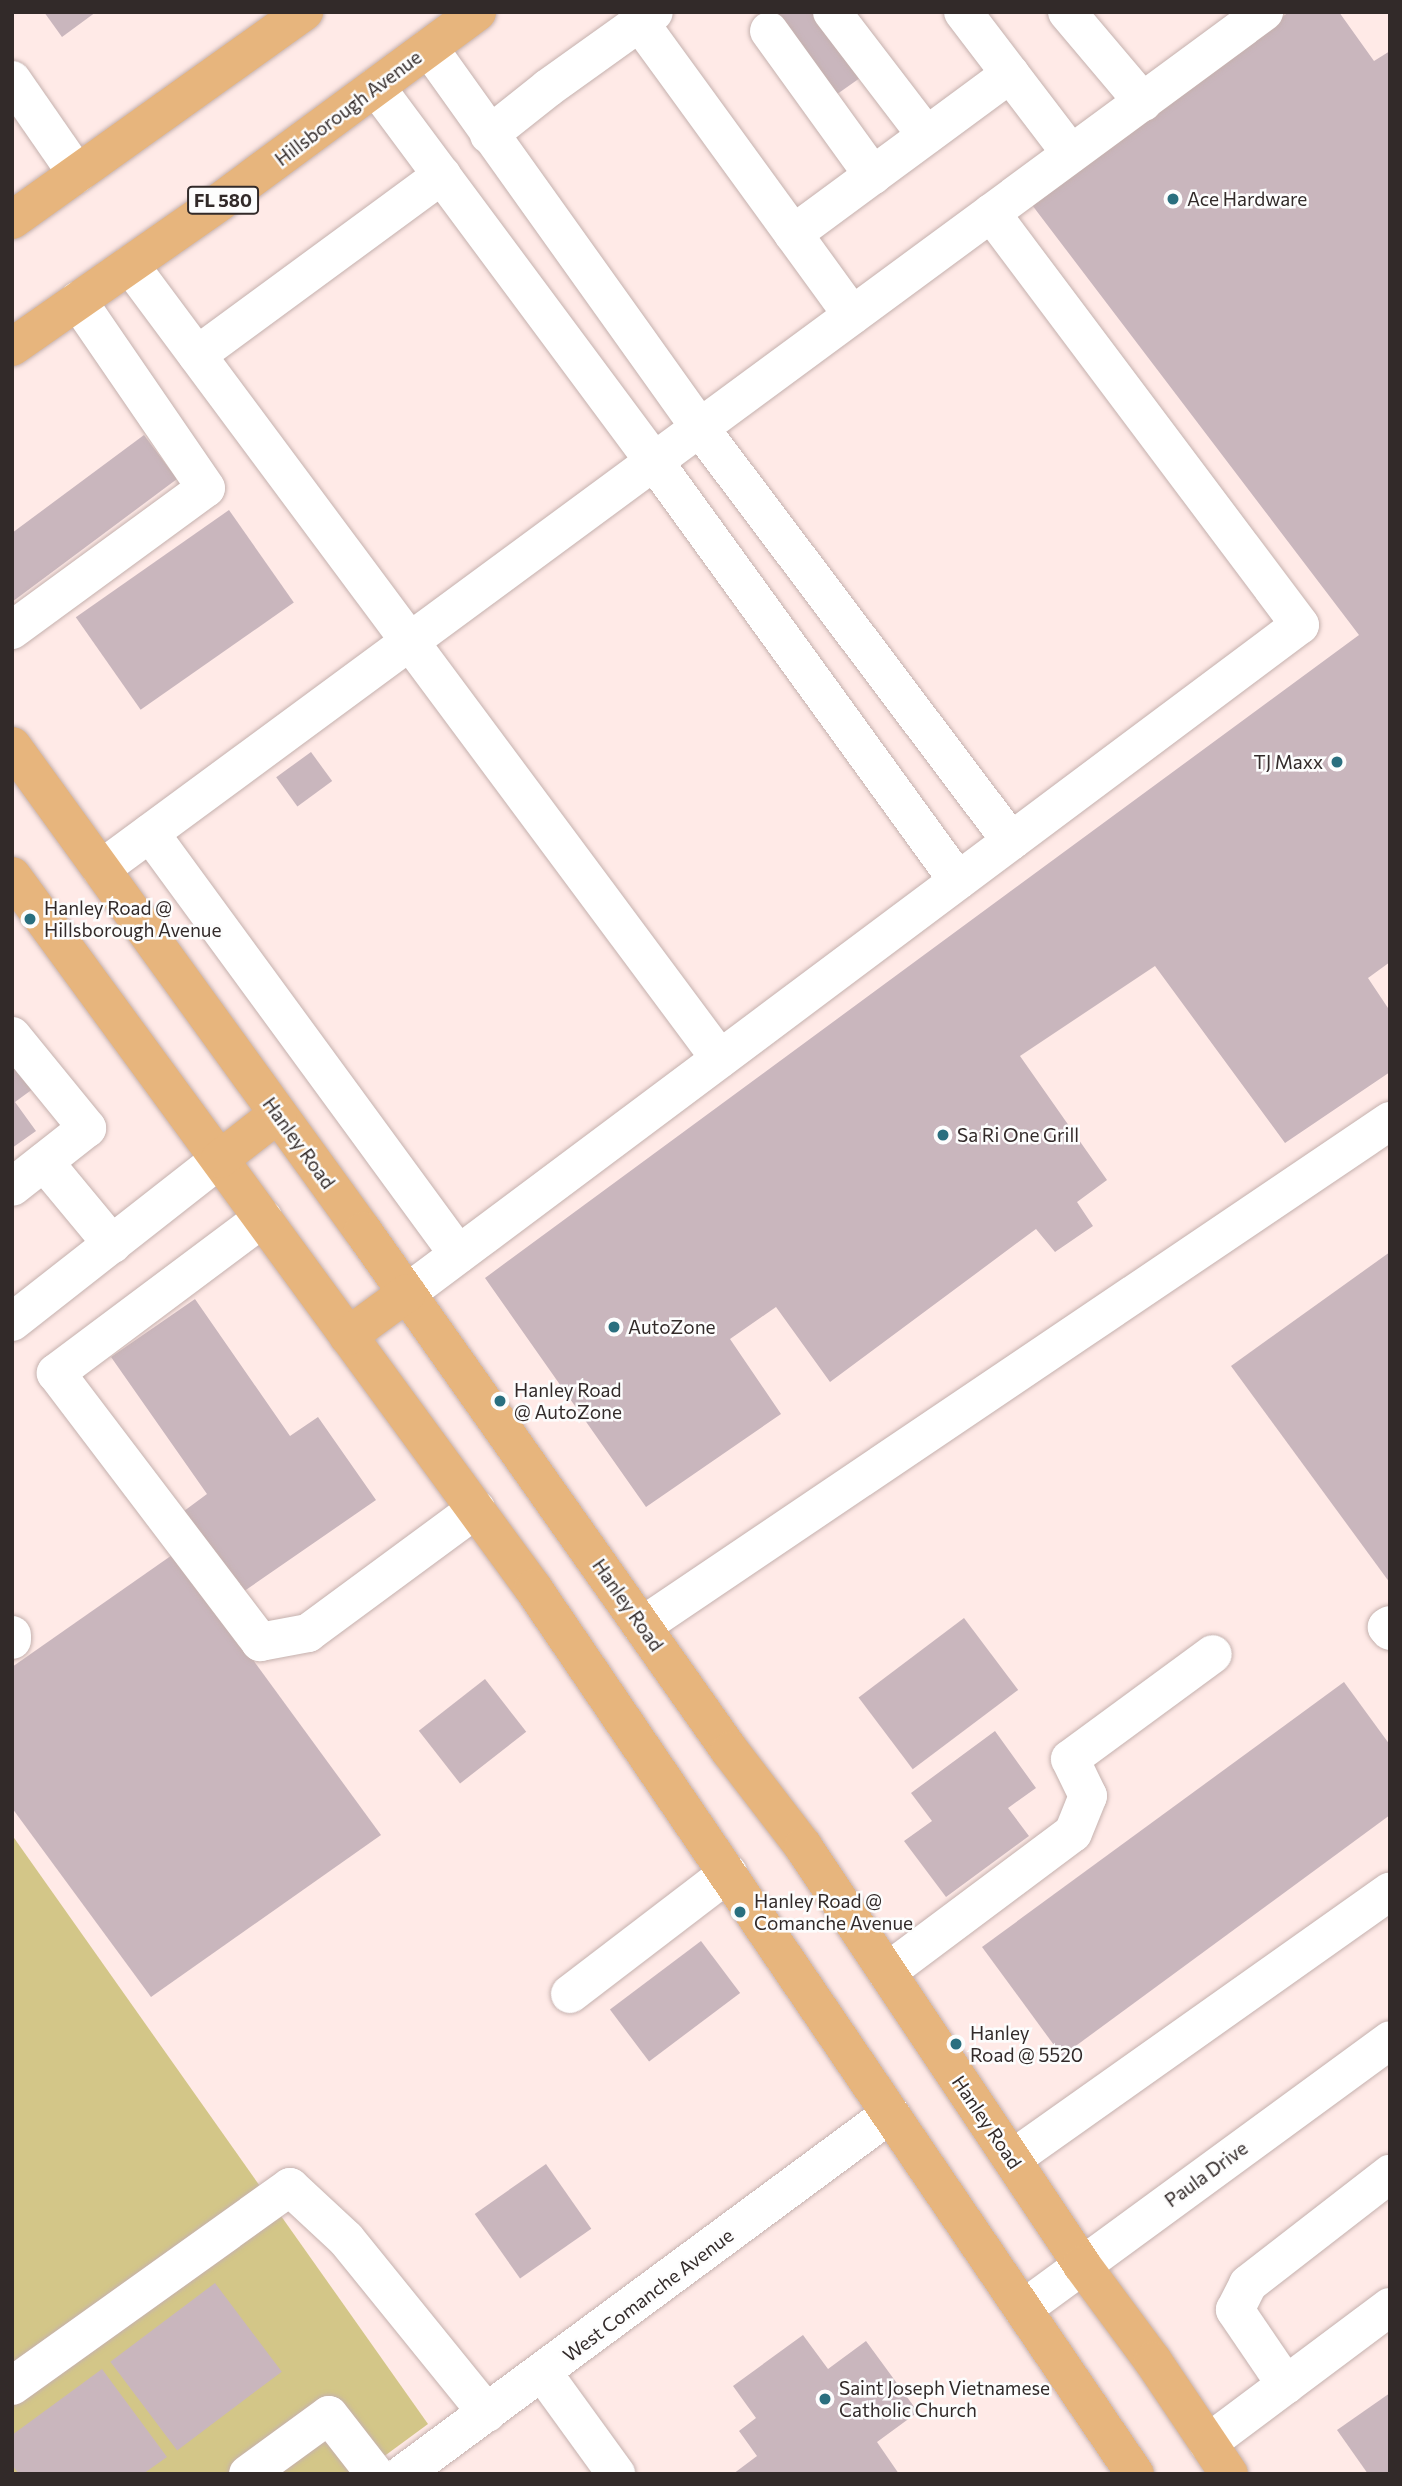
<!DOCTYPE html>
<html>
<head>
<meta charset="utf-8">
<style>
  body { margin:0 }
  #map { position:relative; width:1402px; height:2486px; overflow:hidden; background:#ffeae7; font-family:Commissioner,sans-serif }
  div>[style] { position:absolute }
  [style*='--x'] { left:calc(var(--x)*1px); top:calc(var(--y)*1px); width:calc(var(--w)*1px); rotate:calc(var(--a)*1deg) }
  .green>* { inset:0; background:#d3c688 }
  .building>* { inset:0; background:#c9b6bd; transform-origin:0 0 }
  .roads { filter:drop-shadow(0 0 2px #c5b1ae) drop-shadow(0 0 2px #c5b1ae) }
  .minor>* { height:38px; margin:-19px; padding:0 19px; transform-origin:19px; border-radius:19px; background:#fff }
  .major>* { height:38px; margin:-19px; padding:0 19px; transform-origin:19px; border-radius:19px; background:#e7b57d }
  .dots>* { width:19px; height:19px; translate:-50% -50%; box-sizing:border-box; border:4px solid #fdfdfd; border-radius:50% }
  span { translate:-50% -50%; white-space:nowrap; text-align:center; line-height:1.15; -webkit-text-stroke:5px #fdfdfd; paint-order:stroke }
  .shield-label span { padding:2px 5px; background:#fdfdfd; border:2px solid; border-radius:5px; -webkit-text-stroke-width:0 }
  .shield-label { font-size:18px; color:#322a29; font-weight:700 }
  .street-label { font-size:19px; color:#322a29 }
  .poi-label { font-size:19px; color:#322a29 }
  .left { translate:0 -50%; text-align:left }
  .right { translate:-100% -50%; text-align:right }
  .frame { position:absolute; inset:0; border:14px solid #322a29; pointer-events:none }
</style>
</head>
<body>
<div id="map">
  <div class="green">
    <div style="clip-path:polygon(12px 1835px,428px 2424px,360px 2474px,12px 2474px)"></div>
  </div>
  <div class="building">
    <div style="clip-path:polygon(44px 12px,96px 12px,62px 37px)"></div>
    <div style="clip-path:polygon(769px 12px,822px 12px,867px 73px,833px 97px)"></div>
    <div style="clip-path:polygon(1289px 12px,1339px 12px,1374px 61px,1390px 51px,1390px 962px,1368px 978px,1390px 1011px,1390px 1072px,1285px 1143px,1155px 966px,1020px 1056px,1107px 1180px,1077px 1202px,1093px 1226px,1055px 1252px,1036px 1229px,830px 1382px,776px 1307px,730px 1339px,781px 1414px,646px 1507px,485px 1278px,1359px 635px,1029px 201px)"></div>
    <div style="clip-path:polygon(144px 435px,177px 479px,12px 602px,12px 533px)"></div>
    <div style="left:229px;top:510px;width:113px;height:187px;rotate:55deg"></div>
    <div style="left:311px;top:752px;width:36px;height:43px;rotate:54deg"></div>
    <div style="clip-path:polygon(12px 1042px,41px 1083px,15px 1102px,36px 1131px,12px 1148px)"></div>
    <div style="clip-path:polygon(1390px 1252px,1390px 1583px,1231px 1366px)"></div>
    <div style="clip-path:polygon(195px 1299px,290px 1436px,318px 1417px,376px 1500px,237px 1596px,180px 1514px,207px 1494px,111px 1357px)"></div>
    <div style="clip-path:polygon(175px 1553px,381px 1835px,151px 1997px,12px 1808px,12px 1667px)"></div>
    <div style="left:964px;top:1618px;width:90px;height:132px;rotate:53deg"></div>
    <div style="left:485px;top:1679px;width:67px;height:84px;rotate:52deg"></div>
    <div style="clip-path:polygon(1344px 1682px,1390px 1745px,1390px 1815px,1062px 2056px,982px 1947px)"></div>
    <div style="clip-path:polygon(995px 1731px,1036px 1788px,1008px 1808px,1029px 1836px,946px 1897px,904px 1841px,932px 1821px,911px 1793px)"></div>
    <div style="left:701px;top:1941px;width:65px;height:114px;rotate:53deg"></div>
    <div style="left:546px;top:2164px;width:79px;height:87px;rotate:55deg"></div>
    <div style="left:215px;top:2283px;width:111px;height:131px;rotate:53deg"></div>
    <div style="clip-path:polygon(803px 2335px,828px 2369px,866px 2341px,918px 2412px,877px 2442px,899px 2474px,733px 2474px,757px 2456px,739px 2431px,756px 2418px,733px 2386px)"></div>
    <div style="clip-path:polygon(102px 2369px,167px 2457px,143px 2474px,19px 2474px,12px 2465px,12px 2435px)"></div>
    <div style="clip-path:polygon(1390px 2393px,1390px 2474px,1368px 2474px,1337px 2430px)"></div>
  </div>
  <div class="roads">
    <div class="minor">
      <div style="--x:832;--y:12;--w:155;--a:52.6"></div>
      <div style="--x:963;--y:12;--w:178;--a:52.7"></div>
      <div style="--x:1067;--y:12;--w:118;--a:49.8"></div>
      <div style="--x:640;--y:23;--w:361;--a:54"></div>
      <div style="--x:769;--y:31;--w:178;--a:54.2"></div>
      <div style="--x:429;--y:48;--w:467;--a:54.5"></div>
      <div style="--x:700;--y:428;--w:517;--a:53.02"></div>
      <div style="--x:12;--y:80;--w:114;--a:55.3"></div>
      <div style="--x:376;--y:87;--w:466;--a:53.4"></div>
      <div style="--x:654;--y:461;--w:518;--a:54.1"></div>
      <div style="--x:489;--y:135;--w:75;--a:-38.5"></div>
      <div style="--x:548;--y:88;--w:130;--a:-35.6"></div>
      <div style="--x:793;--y:234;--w:270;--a:-36.4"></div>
      <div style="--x:130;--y:265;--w:989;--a:53.38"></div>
      <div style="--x:197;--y:355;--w:304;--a:-36.3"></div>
      <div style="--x:12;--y:630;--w:240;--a:-36.2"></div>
      <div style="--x:206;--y:488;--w:227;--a:-124.4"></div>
      <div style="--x:150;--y:833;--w:522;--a:53.81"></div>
      <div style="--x:101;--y:869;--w:1445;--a:-36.39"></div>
      <div style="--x:12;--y:1036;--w:119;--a:50.8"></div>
      <div style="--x:87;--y:1128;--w:95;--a:141.8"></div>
      <div style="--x:44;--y:1162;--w:107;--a:50.3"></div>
      <div style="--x:263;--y:1218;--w:259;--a:143.2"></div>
      <div style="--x:56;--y:1373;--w:338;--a:52.8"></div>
      <div style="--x:260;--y:1642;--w:49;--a:-10.6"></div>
      <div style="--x:308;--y:1633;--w:209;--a:-36.4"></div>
      <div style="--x:407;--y:1293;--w:1115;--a:-36.8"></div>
      <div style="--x:1300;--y:625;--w:515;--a:-126.87"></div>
      <div style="--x:12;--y:1322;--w:264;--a:-38.1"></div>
      <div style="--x:1390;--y:1625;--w:4;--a:146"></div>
      <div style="--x:1387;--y:1627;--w:5;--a:53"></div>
      <div style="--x:642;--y:1626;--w:903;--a:-34.02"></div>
      <div style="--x:12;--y:1635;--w:5;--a:90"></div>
      <div style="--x:887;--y:1972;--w:232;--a:-36.8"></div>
      <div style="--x:1073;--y:1833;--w:40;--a:-68"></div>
      <div style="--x:1088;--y:1796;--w:41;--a:-115.9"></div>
      <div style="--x:1070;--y:1759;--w:177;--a:-36.3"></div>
      <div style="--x:570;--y:1994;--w:199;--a:-37.4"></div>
      <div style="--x:1012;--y:2159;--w:463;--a:-35.3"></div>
      <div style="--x:1023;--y:2309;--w:455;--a:-36.2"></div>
      <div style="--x:543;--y:2373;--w:125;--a:54.1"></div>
      <div style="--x:1286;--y:2385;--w:91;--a:-124.2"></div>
      <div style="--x:1235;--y:2310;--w:29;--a:-63"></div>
      <div style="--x:1248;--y:2284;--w:180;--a:-37.8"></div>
      <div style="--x:12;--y:2386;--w:342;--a:-35.6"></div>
      <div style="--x:290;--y:2187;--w:76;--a:42.9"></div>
      <div style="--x:346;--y:2239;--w:224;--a:51"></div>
      <div style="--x:1208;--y:2443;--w:227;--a:-36.8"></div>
      <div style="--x:248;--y:2474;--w:100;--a:-36.1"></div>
      <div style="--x:329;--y:2415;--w:75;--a:52.1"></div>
      <div style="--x:403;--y:2474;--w:606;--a:-36.47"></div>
    </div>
    <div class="major">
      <div style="--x:12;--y:220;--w:359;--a:-35.5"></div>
      <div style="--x:12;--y:347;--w:255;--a:-34.9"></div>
      <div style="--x:221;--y:201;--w:318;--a:-36.4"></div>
      <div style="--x:12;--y:746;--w:599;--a:54.11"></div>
      <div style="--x:363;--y:1231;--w:636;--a:54.79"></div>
      <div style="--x:730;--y:1751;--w:120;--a:52.5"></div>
      <div style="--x:803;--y:1846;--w:503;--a:56.34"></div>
      <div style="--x:1082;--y:2265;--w:119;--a:53.5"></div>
      <div style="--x:1153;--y:2361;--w:136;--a:56.1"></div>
      <div style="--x:12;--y:876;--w:882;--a:53.81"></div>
      <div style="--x:533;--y:1588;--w:1071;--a:55.81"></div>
      <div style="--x:220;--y:1159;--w:73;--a:-37.8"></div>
      <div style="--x:348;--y:1336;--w:73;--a:-36.1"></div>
    </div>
  </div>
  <div class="dots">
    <div style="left:1173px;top:199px;background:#2a6f7f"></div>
    <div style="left:1337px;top:762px;background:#2a6f7f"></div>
    <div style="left:30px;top:919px;background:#2a6f7f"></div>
    <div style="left:943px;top:1135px;background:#2a6f7f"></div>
    <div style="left:614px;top:1327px;background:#2a6f7f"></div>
    <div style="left:500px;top:1401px;background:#2a6f7f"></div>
    <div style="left:740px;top:1912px;background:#2a6f7f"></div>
    <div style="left:956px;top:2044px;background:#2a6f7f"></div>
    <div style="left:825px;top:2399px;background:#2a6f7f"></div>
  </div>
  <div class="shield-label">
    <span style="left:223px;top:200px">FL 580</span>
  </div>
  <div class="street-label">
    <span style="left:348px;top:108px;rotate:-37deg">Hillsborough Avenue</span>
    <span style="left:299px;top:1143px;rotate:54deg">Hanley Road</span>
    <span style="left:628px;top:1605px;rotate:55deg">Hanley Road</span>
    <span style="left:987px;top:2122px;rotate:56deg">Hanley Road</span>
    <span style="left:1206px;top:2174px;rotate:-36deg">Paula Drive</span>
    <span style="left:648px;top:2295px;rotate:-37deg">West Comanche Avenue</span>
  </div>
  <div class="poi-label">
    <span class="left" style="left:1187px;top:199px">Ace Hardware</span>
    <span class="right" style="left:1323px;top:762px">TJ Maxx</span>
    <span class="left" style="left:44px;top:919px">Hanley Road @<br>Hillsborough Avenue</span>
    <span class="left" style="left:957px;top:1135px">Sa Ri One Grill</span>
    <span class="left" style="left:628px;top:1327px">AutoZone</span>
    <span class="left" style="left:514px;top:1401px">Hanley Road<br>@ AutoZone</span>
    <span class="left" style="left:754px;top:1912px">Hanley Road @<br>Comanche Avenue</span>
    <span class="left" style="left:970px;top:2044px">Hanley<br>Road @ 5520</span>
    <span class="left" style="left:839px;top:2399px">Saint Joseph Vietnamese<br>Catholic Church</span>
  </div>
  <div class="frame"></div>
</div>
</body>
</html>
